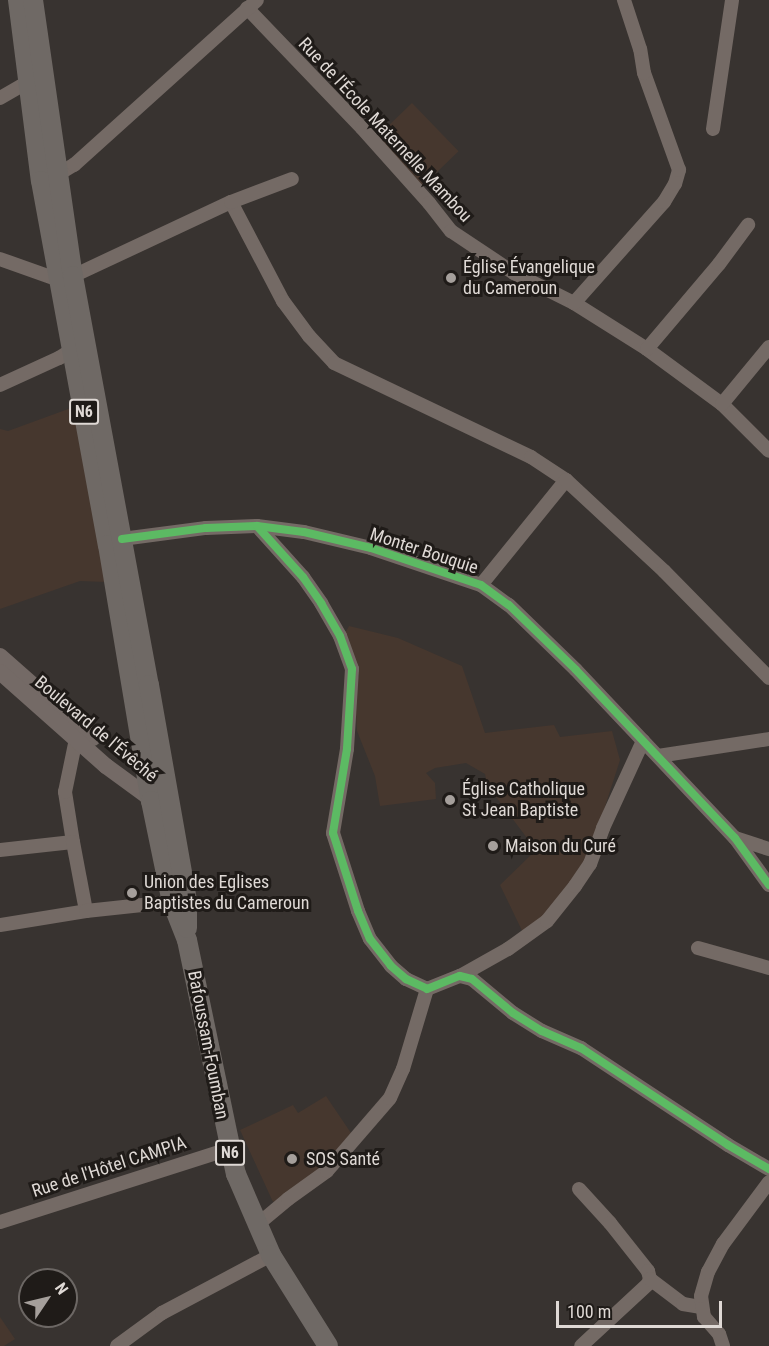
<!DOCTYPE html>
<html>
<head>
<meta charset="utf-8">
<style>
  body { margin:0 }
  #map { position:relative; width:769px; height:1346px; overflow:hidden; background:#383330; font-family:"Roboto Condensed",sans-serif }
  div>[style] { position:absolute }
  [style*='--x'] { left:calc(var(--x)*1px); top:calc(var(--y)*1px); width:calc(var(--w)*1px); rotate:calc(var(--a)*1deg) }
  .built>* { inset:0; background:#46372e; transform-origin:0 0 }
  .minor>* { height:14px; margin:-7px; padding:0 7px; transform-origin:7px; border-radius:7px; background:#746a65 }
  .major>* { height:16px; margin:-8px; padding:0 8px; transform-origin:8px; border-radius:8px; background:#746a66 }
  .highway>* { height:20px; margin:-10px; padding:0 10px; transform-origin:10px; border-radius:10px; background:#6f6965 }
  .cycleway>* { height:8px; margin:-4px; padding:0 4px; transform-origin:4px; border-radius:4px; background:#5cba63 }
  .dots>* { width:16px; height:16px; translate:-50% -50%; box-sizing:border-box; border:3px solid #1f1b18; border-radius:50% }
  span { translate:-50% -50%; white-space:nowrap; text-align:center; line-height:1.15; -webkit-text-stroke:6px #1f1b18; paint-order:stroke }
  .shield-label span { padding:2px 4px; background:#1f1b18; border:2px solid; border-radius:4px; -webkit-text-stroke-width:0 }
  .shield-label { font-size:16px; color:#dfd9d5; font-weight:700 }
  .street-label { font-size:18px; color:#dfd9d5 }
  .poi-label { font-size:18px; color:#dfd9d5 }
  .left { translate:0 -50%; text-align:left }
  .north { position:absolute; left:18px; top:1268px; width:60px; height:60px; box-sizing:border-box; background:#1f1b18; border:2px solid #6c6764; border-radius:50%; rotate:55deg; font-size:16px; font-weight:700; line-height:24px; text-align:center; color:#dfd9d5 }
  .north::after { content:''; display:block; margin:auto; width:21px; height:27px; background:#a59f9b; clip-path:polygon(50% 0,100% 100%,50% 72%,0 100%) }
  .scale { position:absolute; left:556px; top:1301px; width:166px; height:27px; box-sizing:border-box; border:3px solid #dfd9d5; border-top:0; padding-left:8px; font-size:18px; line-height:21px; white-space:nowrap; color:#dfd9d5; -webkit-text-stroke:4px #1f1b18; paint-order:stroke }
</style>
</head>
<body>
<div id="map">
  <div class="built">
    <div style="left:412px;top:103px;width:67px;height:53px;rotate:46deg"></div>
    <div style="clip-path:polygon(71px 408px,77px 427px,106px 582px,80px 581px,0 609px,0 429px,8px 431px)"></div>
    <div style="clip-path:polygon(349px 626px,398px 638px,462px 666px,485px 733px,554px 725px,560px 737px,612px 731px,620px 760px,585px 869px,526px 939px,500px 885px,536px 850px,487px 785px,485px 774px,466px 763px,435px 768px,426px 773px,435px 783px,436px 799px,380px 806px,375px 776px,357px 731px,354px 679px,359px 676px,343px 637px)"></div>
    <div style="clip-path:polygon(326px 1096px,351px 1133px,309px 1185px,273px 1202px,240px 1130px,293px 1105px,298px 1113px)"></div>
    <div style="clip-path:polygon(0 1317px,15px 1339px,4px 1346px,0 1346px)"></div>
  </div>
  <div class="minor">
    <div style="--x:247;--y:8;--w:166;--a:46.2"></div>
    <div style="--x:362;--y:128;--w:101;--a:48.2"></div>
    <div style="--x:429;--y:203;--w:36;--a:52"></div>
    <div style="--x:451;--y:231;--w:76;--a:33.7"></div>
    <div style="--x:514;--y:273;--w:67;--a:26.6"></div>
    <div style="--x:574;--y:303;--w:86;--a:32.2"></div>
    <div style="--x:647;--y:349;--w:93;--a:36.3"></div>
    <div style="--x:722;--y:404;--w:66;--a:45"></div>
    <div style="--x:0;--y:98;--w:32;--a:-30"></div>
    <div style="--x:713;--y:129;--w:130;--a:-81.6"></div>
    <div style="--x:52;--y:178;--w:26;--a:-31"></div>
    <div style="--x:74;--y:165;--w:246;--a:-42"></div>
    <div style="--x:231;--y:202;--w:112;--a:62.3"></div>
    <div style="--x:283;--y:301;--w:44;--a:53.4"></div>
    <div style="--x:309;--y:336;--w:37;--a:47"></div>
    <div style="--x:334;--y:363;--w:218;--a:25.5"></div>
    <div style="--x:531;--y:457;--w:42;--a:33.3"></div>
    <div style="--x:566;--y:480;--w:135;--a:129"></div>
    <div style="--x:0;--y:259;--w:63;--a:19.6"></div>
    <div style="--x:59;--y:280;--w:15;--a:-16"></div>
    <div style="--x:73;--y:276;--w:174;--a:-25.1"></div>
    <div style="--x:231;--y:202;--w:65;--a:-20.7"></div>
    <div style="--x:574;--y:303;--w:135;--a:-48.3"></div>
    <div style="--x:664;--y:202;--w:21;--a:-59"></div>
    <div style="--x:675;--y:184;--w:15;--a:-74"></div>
    <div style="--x:679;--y:170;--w:103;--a:-109.8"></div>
    <div style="--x:644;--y:73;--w:24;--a:-99"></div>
    <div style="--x:640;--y:49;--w:52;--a:-108.1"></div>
    <div style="--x:647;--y:349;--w:111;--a:-49.7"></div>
    <div style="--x:719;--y:264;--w:49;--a:-53.4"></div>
    <div style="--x:0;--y:385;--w:65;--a:-24.6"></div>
    <div style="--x:59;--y:358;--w:15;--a:-32"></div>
    <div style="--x:722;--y:404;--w:74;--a:-50.5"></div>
    <div style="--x:566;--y:480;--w:134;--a:42.9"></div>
    <div style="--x:664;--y:571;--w:150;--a:45.5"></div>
    <div style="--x:257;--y:526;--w:69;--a:48"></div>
    <div style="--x:303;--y:577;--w:32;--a:55"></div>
    <div style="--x:321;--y:603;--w:38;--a:60"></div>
    <div style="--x:340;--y:636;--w:35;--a:70"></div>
    <div style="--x:352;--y:669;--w:80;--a:93.6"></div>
    <div style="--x:347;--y:749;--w:85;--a:99.5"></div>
    <div style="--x:333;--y:833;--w:82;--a:72.2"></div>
    <div style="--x:358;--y:911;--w:30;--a:67"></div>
    <div style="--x:370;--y:939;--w:34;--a:52"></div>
    <div style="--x:391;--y:966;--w:20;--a:41"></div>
    <div style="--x:406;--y:979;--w:23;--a:25"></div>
    <div style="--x:427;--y:989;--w:35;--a:-22"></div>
    <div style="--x:460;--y:976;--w:12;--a:14"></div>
    <div style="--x:472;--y:979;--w:53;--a:39.7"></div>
    <div style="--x:513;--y:1013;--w:34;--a:32"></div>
    <div style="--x:542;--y:1031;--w:43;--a:23.6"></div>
    <div style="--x:581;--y:1048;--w:176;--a:33.4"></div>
    <div style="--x:728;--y:1145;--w:48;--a:30.3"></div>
    <div style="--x:122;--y:539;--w:85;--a:-7.5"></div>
    <div style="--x:206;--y:528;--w:51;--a:-2.2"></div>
    <div style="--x:257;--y:526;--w:47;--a:7.3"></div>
    <div style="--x:304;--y:532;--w:69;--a:13.4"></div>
    <div style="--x:371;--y:548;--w:116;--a:18.6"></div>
    <div style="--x:481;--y:585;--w:34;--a:36"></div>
    <div style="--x:509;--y:605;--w:93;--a:44.1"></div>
    <div style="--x:576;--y:670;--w:231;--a:46.6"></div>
    <div style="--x:735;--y:838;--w:58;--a:54.1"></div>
    <div style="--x:658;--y:756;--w:112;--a:-8.7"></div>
    <div style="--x:735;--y:838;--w:36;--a:18"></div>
    <div style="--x:73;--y:842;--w:51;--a:-99.1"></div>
    <div style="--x:65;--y:792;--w:54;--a:-78.3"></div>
    <div style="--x:0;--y:850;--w:73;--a:-6.3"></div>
    <div style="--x:73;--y:842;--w:70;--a:79.3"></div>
    <div style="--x:0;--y:925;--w:87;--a:-9.2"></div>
    <div style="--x:86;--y:911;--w:94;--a:-6.1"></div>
    <div style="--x:698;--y:948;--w:74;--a:15.7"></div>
    <div style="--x:460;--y:976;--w:55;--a:-29.4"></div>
    <div style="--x:508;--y:949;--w:48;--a:-35.7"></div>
    <div style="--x:547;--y:921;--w:45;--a:-51.3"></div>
    <div style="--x:575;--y:886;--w:27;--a:-56"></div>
    <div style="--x:590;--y:864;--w:38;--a:-70"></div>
    <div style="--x:603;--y:828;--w:96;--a:-65.3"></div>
    <div style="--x:579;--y:1189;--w:46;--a:47.6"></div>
    <div style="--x:610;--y:1223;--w:61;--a:51.6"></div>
    <div style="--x:648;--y:1271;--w:8;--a:76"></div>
    <div style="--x:650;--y:1279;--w:5;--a:112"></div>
    <div style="--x:648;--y:1284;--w:91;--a:137.2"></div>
    <div style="--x:0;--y:1222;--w:240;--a:-17.7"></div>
    <div style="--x:257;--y:1225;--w:40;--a:-40"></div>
    <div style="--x:288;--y:1199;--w:48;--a:-35.7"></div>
    <div style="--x:327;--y:1171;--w:96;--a:-49.2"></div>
    <div style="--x:390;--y:1098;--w:32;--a:-66"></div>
    <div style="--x:403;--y:1069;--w:84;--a:-73.3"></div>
    <div style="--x:650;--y:1279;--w:41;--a:37.1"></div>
    <div style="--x:683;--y:1304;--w:17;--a:10"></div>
    <div style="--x:117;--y:1346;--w:56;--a:-36.3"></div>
    <div style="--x:162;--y:1313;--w:123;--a:-28"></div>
    <div style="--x:723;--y:1346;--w:13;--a:-108"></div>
    <div style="--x:719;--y:1334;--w:23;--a:-131"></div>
    <div style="--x:704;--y:1317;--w:21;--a:-98"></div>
    <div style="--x:701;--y:1296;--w:25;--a:-74"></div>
    <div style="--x:708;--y:1272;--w:32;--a:-62"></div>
    <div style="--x:723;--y:1244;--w:77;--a:-53.4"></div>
  </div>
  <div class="major">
    <div style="--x:0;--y:656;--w:124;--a:41.4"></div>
    <div style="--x:0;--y:672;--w:142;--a:41.6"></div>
    <div style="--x:106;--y:766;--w:64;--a:36.2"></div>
  </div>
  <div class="highway">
    <div style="--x:18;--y:0;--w:182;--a:82.8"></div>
    <div style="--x:41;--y:181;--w:370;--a:79.6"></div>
    <div style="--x:108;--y:545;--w:260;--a:80.5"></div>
    <div style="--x:151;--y:801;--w:103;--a:78.3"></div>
    <div style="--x:172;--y:902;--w:41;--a:68.5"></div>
    <div style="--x:187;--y:940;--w:239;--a:78.2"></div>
    <div style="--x:236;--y:1174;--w:88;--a:66.6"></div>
    <div style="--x:271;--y:1255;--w:107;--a:57.9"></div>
    <div style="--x:33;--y:0;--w:279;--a:81.8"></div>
    <div style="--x:73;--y:276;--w:416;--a:79.5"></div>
    <div style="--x:149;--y:685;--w:218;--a:80"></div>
    <div style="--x:187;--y:900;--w:28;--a:90"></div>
  </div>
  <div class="cycleway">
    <div style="--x:257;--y:526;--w:69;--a:48"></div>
    <div style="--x:303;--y:577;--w:32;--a:55"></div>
    <div style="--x:321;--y:603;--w:38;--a:60"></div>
    <div style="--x:340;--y:636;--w:35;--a:70"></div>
    <div style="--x:352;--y:669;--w:80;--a:93.6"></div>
    <div style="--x:347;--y:749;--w:85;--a:99.5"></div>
    <div style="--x:333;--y:833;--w:82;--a:72.2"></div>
    <div style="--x:358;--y:911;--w:30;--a:67"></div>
    <div style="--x:370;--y:939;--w:34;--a:52"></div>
    <div style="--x:391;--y:966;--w:20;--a:41"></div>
    <div style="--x:406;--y:979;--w:23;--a:25"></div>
    <div style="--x:427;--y:989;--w:35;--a:-22"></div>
    <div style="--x:460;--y:976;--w:12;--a:14"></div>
    <div style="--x:472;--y:979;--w:53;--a:39.7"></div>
    <div style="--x:513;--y:1013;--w:34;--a:32"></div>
    <div style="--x:542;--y:1031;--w:43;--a:23.6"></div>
    <div style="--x:581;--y:1048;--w:176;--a:33.4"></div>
    <div style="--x:728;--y:1145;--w:48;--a:30.3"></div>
    <div style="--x:122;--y:539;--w:85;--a:-7.5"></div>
    <div style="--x:206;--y:528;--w:51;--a:-2.2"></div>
    <div style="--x:257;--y:526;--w:47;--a:7.3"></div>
    <div style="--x:304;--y:532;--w:69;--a:13.4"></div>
    <div style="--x:371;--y:548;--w:116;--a:18.6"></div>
    <div style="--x:481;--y:585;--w:34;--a:36"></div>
    <div style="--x:509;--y:605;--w:93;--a:44.1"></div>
    <div style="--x:576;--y:670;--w:231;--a:46.6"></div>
    <div style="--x:735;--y:838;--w:58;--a:54.1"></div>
  </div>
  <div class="dots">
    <div style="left:451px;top:278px;background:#a59f9b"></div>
    <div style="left:450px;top:800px;background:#a59f9b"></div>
    <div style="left:493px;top:846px;background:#a59f9b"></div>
    <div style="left:132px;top:893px;background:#a59f9b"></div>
    <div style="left:292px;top:1159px;background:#a59f9b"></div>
  </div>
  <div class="shield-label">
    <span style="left:84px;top:412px">N6</span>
    <span style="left:230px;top:1153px">N6</span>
  </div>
  <div class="street-label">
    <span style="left:385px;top:130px;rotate:47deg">Rue de l'École Maternelle Mambou</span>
    <span style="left:424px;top:551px;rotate:18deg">Monter Bouquie</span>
    <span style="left:96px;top:729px;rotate:40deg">Boulevard de l'Évêché</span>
    <span style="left:208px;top:1045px;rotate:79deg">Bafoussam-Foumban</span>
    <span style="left:109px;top:1167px;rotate:-18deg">Rue de l'Hôtel CAMPIA</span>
  </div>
  <div class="poi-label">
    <span class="left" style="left:463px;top:278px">Église Évangelique<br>du Cameroun</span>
    <span class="left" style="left:462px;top:800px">Église Catholique<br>St Jean Baptiste</span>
    <span class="left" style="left:505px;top:846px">Maison du Curé</span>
    <span class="left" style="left:144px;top:893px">Union des Eglises<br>Baptistes du Cameroun</span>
    <span class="left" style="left:306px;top:1159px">SOS Santé</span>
  </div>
  <div class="north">N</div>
  <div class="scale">100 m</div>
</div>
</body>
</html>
